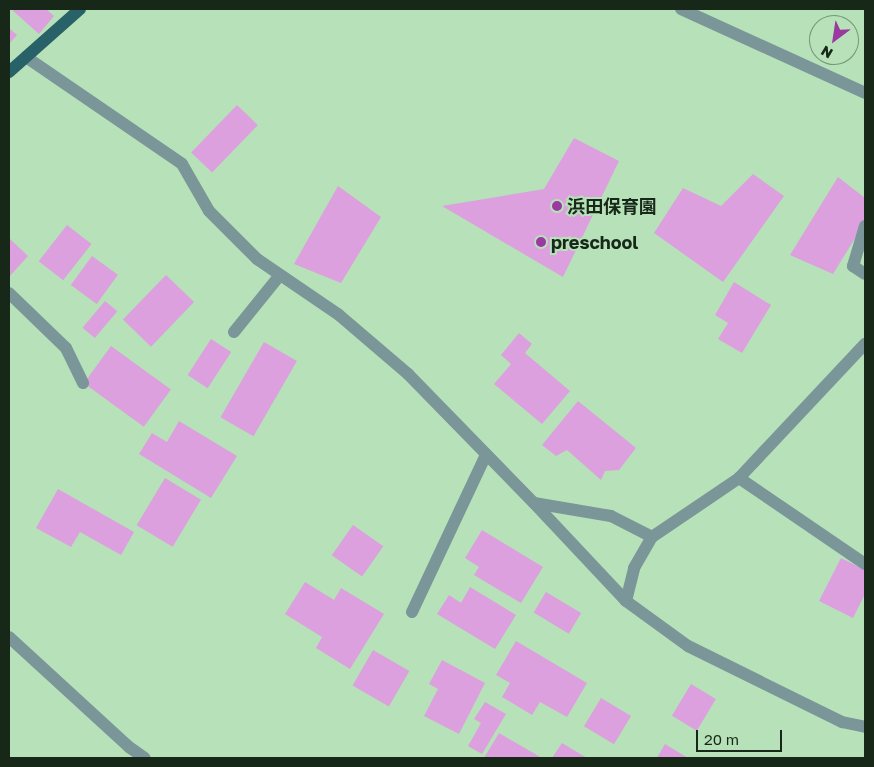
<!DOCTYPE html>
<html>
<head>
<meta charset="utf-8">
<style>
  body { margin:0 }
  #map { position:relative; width:874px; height:767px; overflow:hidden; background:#b7e1b8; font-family:"Golos Text","Noto Sans JP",sans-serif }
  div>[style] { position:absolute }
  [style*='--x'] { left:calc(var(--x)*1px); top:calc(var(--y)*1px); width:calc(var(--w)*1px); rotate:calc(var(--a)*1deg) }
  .building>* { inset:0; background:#dca0de; transform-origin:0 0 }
  .minor>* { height:12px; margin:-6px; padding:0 6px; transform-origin:6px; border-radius:6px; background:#7a9699 }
  .major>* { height:12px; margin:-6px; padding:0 6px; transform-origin:6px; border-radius:6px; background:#286268 }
  .dots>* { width:14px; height:14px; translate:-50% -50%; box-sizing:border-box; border:2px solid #b7e1b8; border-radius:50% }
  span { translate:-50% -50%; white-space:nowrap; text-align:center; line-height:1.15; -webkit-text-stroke:4px #b7e1b8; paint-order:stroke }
  .poi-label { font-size:18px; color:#172718; font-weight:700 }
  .left { translate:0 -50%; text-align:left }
  .frame { position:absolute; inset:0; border:10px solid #172718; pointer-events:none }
  .north { position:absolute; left:809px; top:15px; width:50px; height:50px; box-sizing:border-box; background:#b7e1b8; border:1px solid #779778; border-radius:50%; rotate:211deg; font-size:14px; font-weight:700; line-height:20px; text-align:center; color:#172718 }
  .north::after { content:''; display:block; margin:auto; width:18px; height:22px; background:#9a39a0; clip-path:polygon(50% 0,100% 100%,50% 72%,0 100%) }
  .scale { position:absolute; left:696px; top:730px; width:86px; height:22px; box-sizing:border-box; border:2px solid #172718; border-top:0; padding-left:6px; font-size:15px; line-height:18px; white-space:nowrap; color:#172718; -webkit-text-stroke:4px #b7e1b8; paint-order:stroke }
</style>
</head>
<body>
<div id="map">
  <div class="building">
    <div style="clip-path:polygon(11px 9px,46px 9px,54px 16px,39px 34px)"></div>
    <div style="clip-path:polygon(9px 28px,17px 35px,9px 44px)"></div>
    <div style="left:237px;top:105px;width:29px;height:66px;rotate:44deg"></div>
    <div style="clip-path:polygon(574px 138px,619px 161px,563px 277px,442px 206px,544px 189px)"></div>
    <div style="clip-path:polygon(753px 174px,784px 196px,723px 282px,654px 233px,683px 188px,721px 206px)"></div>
    <div style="clip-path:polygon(838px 177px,865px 198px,865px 222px,833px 274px,790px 255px)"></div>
    <div style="clip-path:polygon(338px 186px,381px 217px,341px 283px,294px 264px)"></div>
    <div style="left:67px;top:225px;width:31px;height:46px;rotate:38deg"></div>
    <div style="clip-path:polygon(9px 238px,28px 256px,9px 277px)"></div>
    <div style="left:92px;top:256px;width:32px;height:36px;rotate:36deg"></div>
    <div style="left:166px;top:275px;width:39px;height:62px;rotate:44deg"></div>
    <div style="clip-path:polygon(734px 282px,771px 305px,742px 353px,718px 339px,728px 323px,715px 315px)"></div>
    <div style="left:105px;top:301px;width:16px;height:35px;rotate:40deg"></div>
    <div style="clip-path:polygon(519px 333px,532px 344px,525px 353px,570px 391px,542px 424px,494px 384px,511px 364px,501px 355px)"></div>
    <div style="left:211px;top:339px;width:24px;height:43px;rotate:33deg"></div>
    <div style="left:264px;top:342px;width:38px;height:87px;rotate:30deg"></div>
    <div style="left:111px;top:346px;width:74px;height:46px;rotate:36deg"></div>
    <div style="clip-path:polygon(578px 401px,636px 448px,619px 470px,605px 471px,601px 480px,567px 450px,556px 456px,542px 445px)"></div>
    <div style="clip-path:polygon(179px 421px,237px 456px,211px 498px,139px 454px,152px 433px,167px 442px)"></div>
    <div style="left:165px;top:478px;width:42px;height:55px;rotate:31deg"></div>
    <div style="clip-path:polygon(58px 489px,134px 532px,121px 555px,80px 532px,71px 547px,36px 528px)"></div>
    <div style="left:353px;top:525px;width:37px;height:37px;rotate:35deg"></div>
    <div style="clip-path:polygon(482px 530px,543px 567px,521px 603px,474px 575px,479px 567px,465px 558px)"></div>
    <div style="clip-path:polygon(841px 558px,865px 570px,865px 594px,853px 618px,819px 601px)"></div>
    <div style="clip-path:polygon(305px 582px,334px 600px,341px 588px,384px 614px,350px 669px,316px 648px,322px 637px,285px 614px)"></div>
    <div style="clip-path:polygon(470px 587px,516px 615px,495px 649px,437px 614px,449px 595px,461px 603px)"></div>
    <div style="left:546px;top:592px;width:41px;height:24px;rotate:31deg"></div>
    <div style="clip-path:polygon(516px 641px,587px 683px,567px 717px,540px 702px,532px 715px,502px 697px,510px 683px,496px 675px)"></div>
    <div style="left:373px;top:650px;width:42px;height:41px;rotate:30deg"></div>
    <div style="clip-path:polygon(442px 660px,485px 683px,459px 734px,424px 716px,438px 689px,429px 684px)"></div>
    <div style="left:691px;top:684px;width:29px;height:37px;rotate:31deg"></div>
    <div style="left:601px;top:698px;width:35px;height:33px;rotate:31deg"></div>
    <div style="clip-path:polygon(485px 702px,506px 714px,482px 754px,468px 746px,481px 723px,474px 719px)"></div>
    <div style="clip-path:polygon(499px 733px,542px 758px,484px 758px)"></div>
    <div style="clip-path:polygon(562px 743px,587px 758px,552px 758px)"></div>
    <div style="clip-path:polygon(665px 744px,688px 758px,657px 758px)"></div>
  </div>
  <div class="minor">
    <div style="--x:681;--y:9;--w:202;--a:24.5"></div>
    <div style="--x:26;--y:57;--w:189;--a:34.4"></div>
    <div style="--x:182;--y:164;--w:54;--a:60.1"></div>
    <div style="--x:209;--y:211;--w:68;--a:45"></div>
    <div style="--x:257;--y:259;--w:99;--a:34.3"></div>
    <div style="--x:339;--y:315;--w:91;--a:40.5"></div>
    <div style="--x:408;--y:374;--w:180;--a:45.7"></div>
    <div style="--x:534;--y:503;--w:134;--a:46.8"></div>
    <div style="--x:626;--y:601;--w:77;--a:36"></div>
    <div style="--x:688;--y:646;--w:172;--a:26.3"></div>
    <div style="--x:842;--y:722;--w:24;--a:12"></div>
    <div style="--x:865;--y:226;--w:42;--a:106.7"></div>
    <div style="--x:853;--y:266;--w:14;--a:34"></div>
    <div style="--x:9;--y:293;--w:79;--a:44"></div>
    <div style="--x:66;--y:348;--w:39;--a:64"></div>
    <div style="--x:234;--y:332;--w:73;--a:-51.1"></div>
    <div style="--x:739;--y:478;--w:153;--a:34.3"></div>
    <div style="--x:534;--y:503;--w:78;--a:9.6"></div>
    <div style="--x:611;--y:516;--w:46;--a:27.1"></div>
    <div style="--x:626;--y:601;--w:34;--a:-76"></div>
    <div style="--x:634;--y:568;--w:36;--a:-60"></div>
    <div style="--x:652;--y:537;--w:105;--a:-34.1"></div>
    <div style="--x:739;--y:478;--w:184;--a:-46.8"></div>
    <div style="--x:412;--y:612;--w:174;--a:-64.8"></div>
    <div style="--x:9;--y:637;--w:163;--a:42.5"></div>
    <div style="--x:129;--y:747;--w:19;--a:35"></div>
  </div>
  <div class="major">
    <div style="--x:9;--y:72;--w:95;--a:-41.6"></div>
  </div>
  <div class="dots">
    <div style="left:557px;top:206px;background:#9a39a0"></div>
    <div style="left:541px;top:242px;background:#9a39a0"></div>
  </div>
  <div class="poi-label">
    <span class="left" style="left:567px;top:206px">浜田保育園</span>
    <span class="left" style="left:551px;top:242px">preschool</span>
  </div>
  <div class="frame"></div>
  <div class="north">N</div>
  <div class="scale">20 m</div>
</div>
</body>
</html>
